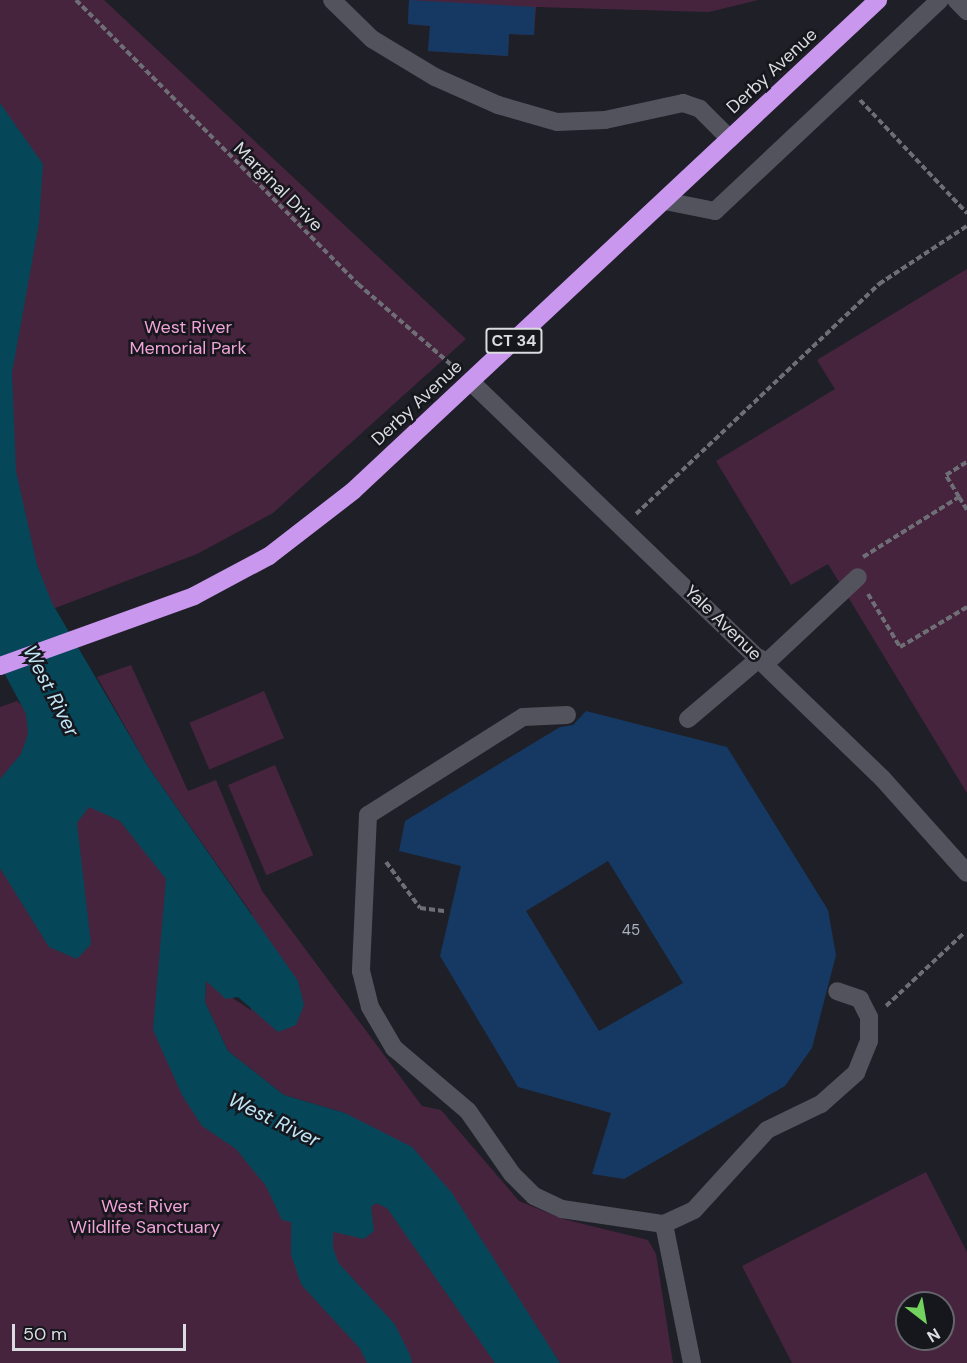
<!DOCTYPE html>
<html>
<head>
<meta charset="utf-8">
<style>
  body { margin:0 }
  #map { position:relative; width:967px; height:1363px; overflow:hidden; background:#1f1f27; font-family:"DM Sans",sans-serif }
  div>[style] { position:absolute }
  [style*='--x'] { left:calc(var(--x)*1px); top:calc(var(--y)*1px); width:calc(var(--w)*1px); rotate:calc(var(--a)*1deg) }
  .green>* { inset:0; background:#47243d; transform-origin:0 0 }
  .water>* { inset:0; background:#054659 }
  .river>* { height:42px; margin:-21px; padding:0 21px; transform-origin:21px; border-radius:21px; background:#054659 }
  .building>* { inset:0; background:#153962 }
  .path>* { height:4px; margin-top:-2px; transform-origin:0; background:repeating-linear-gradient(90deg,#6e6f76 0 6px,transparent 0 9px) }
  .minor>* { height:18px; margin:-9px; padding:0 9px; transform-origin:9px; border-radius:9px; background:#52535c }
  .highway>* { height:18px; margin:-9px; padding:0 9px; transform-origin:9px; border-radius:9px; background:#ca97ee }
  span { translate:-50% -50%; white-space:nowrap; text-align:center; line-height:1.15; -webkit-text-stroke:5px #16161d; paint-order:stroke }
  .number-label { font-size:15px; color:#aab3c1 }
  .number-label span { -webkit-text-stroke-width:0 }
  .shield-label span { padding:2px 4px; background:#16161d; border:2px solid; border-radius:4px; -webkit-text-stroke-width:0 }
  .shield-label { font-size:16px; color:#dbdce1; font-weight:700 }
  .street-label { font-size:18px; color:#dbdce1 }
  .park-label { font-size:18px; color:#f1a3d8 }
  .water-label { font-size:20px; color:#c0e6f6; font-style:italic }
  .north { position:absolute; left:895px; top:1291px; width:60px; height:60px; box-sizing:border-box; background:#16161d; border:2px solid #65656b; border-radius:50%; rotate:149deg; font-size:16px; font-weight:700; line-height:24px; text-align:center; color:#dbdce1 }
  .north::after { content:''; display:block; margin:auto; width:21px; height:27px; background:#73d25d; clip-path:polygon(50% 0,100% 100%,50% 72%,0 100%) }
  .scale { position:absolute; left:12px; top:1324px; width:174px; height:27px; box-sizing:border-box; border:3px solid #dbdce1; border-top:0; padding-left:8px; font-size:18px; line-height:21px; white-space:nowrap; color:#dbdce1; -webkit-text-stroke:4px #16161d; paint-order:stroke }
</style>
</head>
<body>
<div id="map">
  <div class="green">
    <div style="clip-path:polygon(0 0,104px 0,466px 339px,273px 513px,197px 554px,0 629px)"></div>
    <div style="clip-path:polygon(409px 0,758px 0,709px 12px,536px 7px,534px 35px,509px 34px,508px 56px,428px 51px,430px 26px,408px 24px)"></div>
    <div style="clip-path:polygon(967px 269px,967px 793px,828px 564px,791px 585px,716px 461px,835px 389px,817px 360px)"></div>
    <div style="clip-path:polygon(131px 665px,188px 791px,216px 780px,262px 891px,422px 1106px,441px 1110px,519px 1201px,563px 1219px,648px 1240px,656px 1254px,673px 1363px,560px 1363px,529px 1317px,345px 1113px,284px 1095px,228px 1051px,205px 1002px,206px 981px,251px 1010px,252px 914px,147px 765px,97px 677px)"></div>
    <div style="left:264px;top:691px;width:51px;height:81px;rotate:67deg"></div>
    <div style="clip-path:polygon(17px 701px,174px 848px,184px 1010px,220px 1093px,345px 1155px,512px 1363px,0 1363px,0 707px)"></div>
    <div style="left:275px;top:765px;width:98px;height:51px;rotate:67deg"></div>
    <div style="clip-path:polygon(evenodd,926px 1172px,967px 1252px,967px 1363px,792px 1363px,742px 1266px,926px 1172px,907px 1303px,943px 1303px,943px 1339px,907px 1339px,907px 1303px)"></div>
  </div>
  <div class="water">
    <div style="clip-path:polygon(0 103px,43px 164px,39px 223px,12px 373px,16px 471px,37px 565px,52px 603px,147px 765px,298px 981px,304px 1005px,296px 1025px,278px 1032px,238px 997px,226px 999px,206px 981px,205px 1002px,228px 1051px,284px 1095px,345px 1113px,412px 1147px,452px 1193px,560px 1363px,495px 1363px,387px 1208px,376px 1203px,371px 1207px,374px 1231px,364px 1239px,282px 1220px,266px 1186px,236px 1149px,202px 1126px,182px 1095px,153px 1030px,166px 879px,120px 821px,89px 807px,77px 823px,91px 944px,77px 959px,49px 947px,0 868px,0 779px,21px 754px,28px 734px,26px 714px,0 665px)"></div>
  </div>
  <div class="river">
    <div style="--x:313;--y:1169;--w:82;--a:90.7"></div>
    <div style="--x:312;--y:1251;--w:24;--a:71"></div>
    <div style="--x:320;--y:1274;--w:84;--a:47.4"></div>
    <div style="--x:377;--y:1336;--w:30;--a:63"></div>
  </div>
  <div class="building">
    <div style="clip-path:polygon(409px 0,535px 7px,534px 35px,509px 34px,508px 56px,428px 51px,430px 26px,408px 24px)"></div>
    <div style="clip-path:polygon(evenodd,586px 711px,727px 747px,828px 910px,836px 955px,812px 1048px,785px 1086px,624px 1179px,592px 1174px,611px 1113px,518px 1087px,440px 956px,461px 866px,399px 851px,405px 821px,560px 727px,573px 725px,586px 711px,608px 861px,683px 983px,599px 1031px,526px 911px,608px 861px)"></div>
  </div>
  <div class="path">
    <div style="--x:76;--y:0;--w:400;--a:45.2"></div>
    <div style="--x:358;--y:284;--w:130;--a:40.9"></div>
    <div style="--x:860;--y:100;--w:156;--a:46.6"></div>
    <div style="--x:959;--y:497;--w:26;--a:-121"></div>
    <div style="--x:946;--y:475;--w:25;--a:-32"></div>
    <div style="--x:636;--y:514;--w:335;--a:-43.4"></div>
    <div style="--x:879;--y:284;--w:105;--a:-33.4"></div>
    <div style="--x:863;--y:557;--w:113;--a:-32"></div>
    <div style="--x:959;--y:497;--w:15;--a:58"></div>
    <div style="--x:868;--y:594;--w:62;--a:58.9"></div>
    <div style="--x:900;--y:647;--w:78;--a:-30.8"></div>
    <div style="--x:386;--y:862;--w:57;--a:53.5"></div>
    <div style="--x:420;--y:908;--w:26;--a:7"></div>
    <div style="--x:886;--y:1006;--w:107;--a:-43.1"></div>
  </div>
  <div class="minor">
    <div style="--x:332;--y:0;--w:56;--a:44.3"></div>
    <div style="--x:372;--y:39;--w:74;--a:31.1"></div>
    <div style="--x:435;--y:77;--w:69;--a:24"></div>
    <div style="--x:498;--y:105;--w:61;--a:16.1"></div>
    <div style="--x:557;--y:122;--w:48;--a:-2.4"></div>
    <div style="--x:605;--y:120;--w:80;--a:-12.3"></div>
    <div style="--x:683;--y:103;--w:18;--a:19"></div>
    <div style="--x:700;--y:109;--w:42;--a:45"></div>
    <div style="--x:956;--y:0;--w:16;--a:45"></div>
    <div style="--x:665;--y:201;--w:51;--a:11.3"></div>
    <div style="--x:715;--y:211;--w:308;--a:-43.2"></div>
    <div style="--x:471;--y:382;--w:571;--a:43.94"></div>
    <div style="--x:882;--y:778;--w:127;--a:48.2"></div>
    <div style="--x:765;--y:664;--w:127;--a:-43.1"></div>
    <div style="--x:567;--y:715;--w:44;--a:177.4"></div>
    <div style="--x:523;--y:717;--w:183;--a:147.7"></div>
    <div style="--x:368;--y:815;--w:156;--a:92.6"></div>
    <div style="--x:361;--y:971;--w:37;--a:76"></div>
    <div style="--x:370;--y:1007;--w:48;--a:59.7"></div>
    <div style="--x:394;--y:1048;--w:97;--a:40.4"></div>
    <div style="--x:468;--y:1111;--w:77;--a:55.1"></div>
    <div style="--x:512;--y:1174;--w:31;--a:45"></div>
    <div style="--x:534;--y:1196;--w:31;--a:25"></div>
    <div style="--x:562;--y:1209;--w:103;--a:8.4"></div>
    <div style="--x:688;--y:719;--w:94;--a:-40.3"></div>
    <div style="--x:692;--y:1363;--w:142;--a:-101.4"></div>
    <div style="--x:664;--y:1224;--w:33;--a:-25"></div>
    <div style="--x:694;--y:1210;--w:108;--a:-47.6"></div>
    <div style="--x:767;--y:1130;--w:60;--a:-25.7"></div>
    <div style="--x:821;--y:1104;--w:47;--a:-41.5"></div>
    <div style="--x:856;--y:1073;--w:35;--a:-68"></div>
    <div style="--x:869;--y:1041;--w:24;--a:-90"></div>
    <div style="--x:869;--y:1017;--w:20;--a:-117"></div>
    <div style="--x:860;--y:999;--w:24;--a:-161"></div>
  </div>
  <div class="highway">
    <div style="--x:0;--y:666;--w:206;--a:-19.8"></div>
    <div style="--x:194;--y:596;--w:85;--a:-28.1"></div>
    <div style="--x:269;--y:556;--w:106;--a:-37.7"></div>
    <div style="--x:353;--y:491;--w:719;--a:-43.08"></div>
  </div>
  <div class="number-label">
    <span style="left:631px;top:931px">45</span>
  </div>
  <div class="shield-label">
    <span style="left:514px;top:341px">CT 34</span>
  </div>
  <div class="street-label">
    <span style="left:772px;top:71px;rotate:-43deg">Derby Avenue</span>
    <span style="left:278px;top:187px;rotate:45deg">Marginal Drive</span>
    <span style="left:417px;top:403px;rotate:-43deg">Derby Avenue</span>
    <span style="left:723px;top:623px;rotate:44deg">Yale Avenue</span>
  </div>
  <div class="park-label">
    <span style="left:188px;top:338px">West River<br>Memorial Park</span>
    <span style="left:145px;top:1217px">West River<br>Wildlife Sanctuary</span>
  </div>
  <div class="water-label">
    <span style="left:51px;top:691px;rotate:63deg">West River</span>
    <span style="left:274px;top:1120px;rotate:26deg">West River</span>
  </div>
  <div class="north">N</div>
  <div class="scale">50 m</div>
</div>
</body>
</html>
